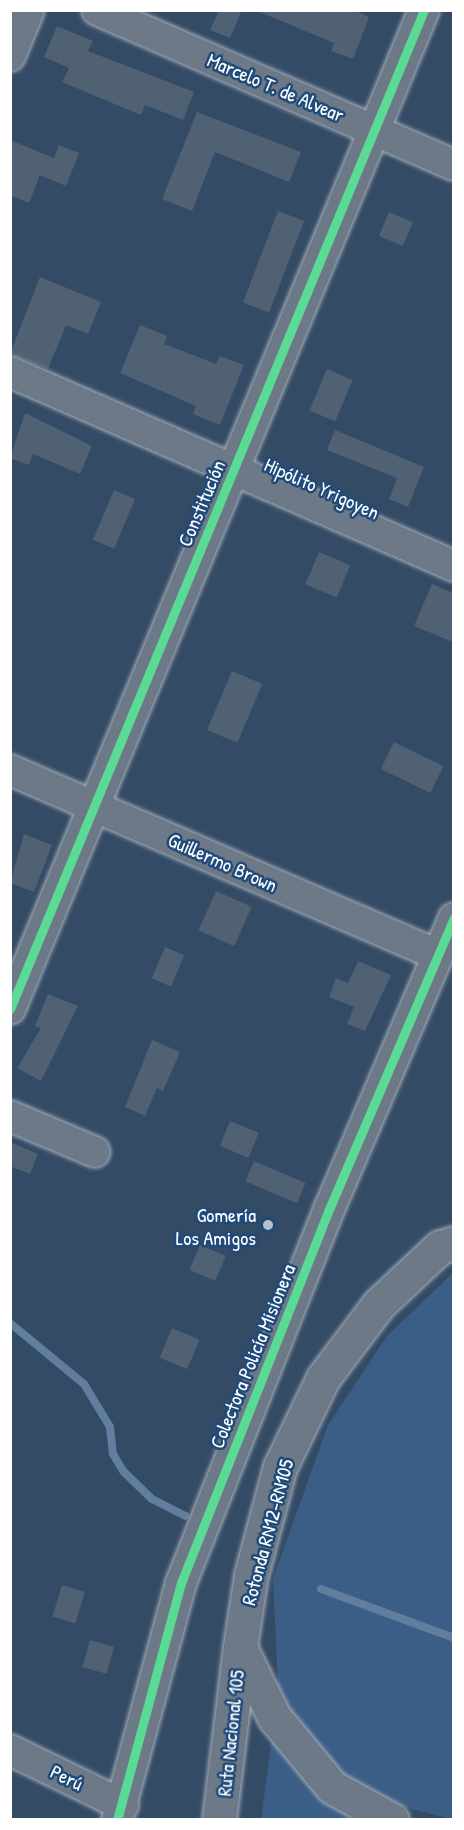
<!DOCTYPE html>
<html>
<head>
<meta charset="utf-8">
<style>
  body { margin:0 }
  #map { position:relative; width:464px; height:1830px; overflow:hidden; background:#344b65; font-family:"Patrick Hand",sans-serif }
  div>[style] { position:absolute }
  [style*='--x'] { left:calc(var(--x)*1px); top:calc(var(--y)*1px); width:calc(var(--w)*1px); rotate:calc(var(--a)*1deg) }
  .green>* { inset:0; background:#3b5e86 }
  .stream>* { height:8px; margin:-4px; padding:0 4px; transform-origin:4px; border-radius:4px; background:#617e9e }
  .building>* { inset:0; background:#506174; transform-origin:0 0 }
  .roads { filter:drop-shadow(0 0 2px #a4aeba) drop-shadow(0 0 2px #a4aeba) }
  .minor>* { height:30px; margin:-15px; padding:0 15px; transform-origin:15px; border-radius:15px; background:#6d7986 }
  .trunk>* { height:33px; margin:-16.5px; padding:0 16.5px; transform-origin:16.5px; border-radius:16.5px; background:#6d7986 }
  .cycleway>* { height:9px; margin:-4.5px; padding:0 4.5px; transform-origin:4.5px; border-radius:4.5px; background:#5adb95 }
  .dots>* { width:16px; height:16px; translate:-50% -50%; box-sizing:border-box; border:3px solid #1f4a7a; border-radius:50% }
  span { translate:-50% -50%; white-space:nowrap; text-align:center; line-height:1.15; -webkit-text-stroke:5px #1f4a7a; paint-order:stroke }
  .street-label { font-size:20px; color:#fff }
  .poi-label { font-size:20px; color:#fff }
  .right { translate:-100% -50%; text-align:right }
  .frame { position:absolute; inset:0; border:12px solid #fff; pointer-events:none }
</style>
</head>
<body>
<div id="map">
  <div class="green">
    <div style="clip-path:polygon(453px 1273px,453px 1819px,451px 1819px,360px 1796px,279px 1705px,273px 1579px,328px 1425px,387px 1336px)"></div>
    <div style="clip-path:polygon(272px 1737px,307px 1784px,354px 1819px,261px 1820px)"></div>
  </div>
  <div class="stream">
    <div style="--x:10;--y:1323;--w:96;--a:39.5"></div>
    <div style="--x:84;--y:1384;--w:50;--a:58.8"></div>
    <div style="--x:110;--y:1427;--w:27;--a:84"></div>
    <div style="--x:113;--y:1454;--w:21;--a:59"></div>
    <div style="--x:124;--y:1472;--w:39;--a:44"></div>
    <div style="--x:152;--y:1499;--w:37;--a:27"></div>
    <div style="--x:321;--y:1589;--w:142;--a:20.2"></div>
  </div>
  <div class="building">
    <div style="clip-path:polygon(219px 10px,242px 10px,230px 38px,210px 30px)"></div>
    <div style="clip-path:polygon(255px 10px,353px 10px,369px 17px,353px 59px,331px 51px,334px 43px)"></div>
    <div style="clip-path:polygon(57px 26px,93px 41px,88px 51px,194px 92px,183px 120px,145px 105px,141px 115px,62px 82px,69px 68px,44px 57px)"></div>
    <div style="clip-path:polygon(197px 112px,301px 152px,289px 182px,215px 152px,192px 211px,162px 199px)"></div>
    <div style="clip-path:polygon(10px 140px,54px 158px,59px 145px,79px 153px,66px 186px,40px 175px,29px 203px,10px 195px)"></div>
    <div style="left:278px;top:211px;width:28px;height:98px;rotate:21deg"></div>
    <div style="left:389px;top:212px;width:26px;height:26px;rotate:23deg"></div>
    <div style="clip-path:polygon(40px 277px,101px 302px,88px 334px,66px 325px,48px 369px,10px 354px)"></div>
    <div style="clip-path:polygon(140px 325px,167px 336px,164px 344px,216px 364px,220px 356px,244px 365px,220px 425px,193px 414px,196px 406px,120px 373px)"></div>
    <div style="left:327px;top:369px;width:28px;height:45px;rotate:23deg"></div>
    <div style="clip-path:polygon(25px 413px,92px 446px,80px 474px,33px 454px,29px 465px,10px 458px)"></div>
    <div style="clip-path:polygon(335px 430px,424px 467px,408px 507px,389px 499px,397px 478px,327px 450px)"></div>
    <div style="left:114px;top:490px;width:23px;height:54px;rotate:23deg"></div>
    <div style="left:319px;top:552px;width:34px;height:35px;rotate:23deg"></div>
    <div style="clip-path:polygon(432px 584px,453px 593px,453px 642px,414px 626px)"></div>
    <div style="left:232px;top:671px;width:33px;height:64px;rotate:23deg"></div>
    <div style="left:394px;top:742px;width:55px;height:30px;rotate:26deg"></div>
    <div style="clip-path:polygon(24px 834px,52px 845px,34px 892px,10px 883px)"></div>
    <div style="left:216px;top:891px;width:39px;height:43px;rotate:24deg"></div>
    <div style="left:165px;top:947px;width:21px;height:34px;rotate:23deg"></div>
    <div style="clip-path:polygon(358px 961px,391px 975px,365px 1031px,347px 1024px,354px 1007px,329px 997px,336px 978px,348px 983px)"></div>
    <div style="clip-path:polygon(48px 994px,78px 1006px,41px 1081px,17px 1068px,41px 1028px,35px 1026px)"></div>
    <div style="clip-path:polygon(152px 1040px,180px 1052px,163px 1091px,157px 1088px,145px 1116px,125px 1107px)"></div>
    <div style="left:230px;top:1121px;width:31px;height:27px;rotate:22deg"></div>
    <div style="clip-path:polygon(10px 1142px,38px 1154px,30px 1174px,10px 1166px)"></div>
    <div style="left:254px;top:1161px;width:56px;height:22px;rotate:23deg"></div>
    <div style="left:200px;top:1245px;width:28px;height:27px;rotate:23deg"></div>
    <div style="left:172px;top:1328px;width:30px;height:32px;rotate:23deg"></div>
    <div style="left:62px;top:1585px;width:24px;height:33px;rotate:17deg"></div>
    <div style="left:90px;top:1640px;width:25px;height:28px;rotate:16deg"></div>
  </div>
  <div class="roads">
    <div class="minor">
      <div style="--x:97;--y:10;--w:389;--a:23.5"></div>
      <div style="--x:10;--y:56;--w:50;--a:-67.6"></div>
      <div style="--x:10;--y:372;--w:485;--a:23.6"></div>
      <div style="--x:10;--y:770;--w:464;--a:23.4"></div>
      <div style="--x:10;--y:1009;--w:1081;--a:-67.49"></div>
      <div style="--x:10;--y:1116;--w:92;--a:23"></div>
      <div style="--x:10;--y:1750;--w:126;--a:26"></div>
      <div style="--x:117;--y:1820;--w:245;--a:-74.9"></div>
      <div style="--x:181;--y:1583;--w:404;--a:-68.4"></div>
      <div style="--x:330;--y:1207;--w:314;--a:-66.8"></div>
    </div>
    <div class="trunk">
      <div style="--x:219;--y:1820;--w:174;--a:-83.1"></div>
      <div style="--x:392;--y:1820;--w:68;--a:-151.2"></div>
      <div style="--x:332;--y:1787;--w:91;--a:-129.6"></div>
      <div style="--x:274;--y:1717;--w:78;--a:-115.9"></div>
      <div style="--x:240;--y:1647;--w:73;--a:-81.3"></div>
      <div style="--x:251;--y:1575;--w:112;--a:-75"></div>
      <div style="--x:280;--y:1467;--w:99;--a:-64.2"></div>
      <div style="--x:323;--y:1378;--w:93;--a:-52.9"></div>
      <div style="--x:379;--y:1304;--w:83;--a:-43.1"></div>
      <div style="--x:440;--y:1247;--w:15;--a:-16"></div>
    </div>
  </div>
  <div class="cycleway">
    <div style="--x:10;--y:1009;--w:1081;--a:-67.49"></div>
    <div style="--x:117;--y:1820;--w:245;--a:-74.9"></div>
    <div style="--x:181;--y:1583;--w:404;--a:-68.4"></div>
    <div style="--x:330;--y:1207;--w:314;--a:-66.8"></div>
  </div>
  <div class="dots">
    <div style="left:268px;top:1225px;background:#b8c0c9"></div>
  </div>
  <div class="street-label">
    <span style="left:276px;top:87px;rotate:23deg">Marcelo T. de Alvear</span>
    <span style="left:322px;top:488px;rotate:24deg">Hipólito Yrigoyen</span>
    <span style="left:201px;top:503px;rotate:-67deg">Constitución</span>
    <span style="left:223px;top:862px;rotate:24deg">Guillermo Brown</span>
    <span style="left:252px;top:1356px;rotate:-68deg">Colectora Policía Misionera</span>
    <span style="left:267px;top:1532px;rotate:-75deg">Rotonda RN12-RN105</span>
    <span style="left:230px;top:1733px;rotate:-84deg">Ruta Nacional 105</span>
    <span style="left:67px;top:1777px;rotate:26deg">Perú</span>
  </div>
  <div class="poi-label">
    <span class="right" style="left:256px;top:1226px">Gomería<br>Los Amigos</span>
  </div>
  <div class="frame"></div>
</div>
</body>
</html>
